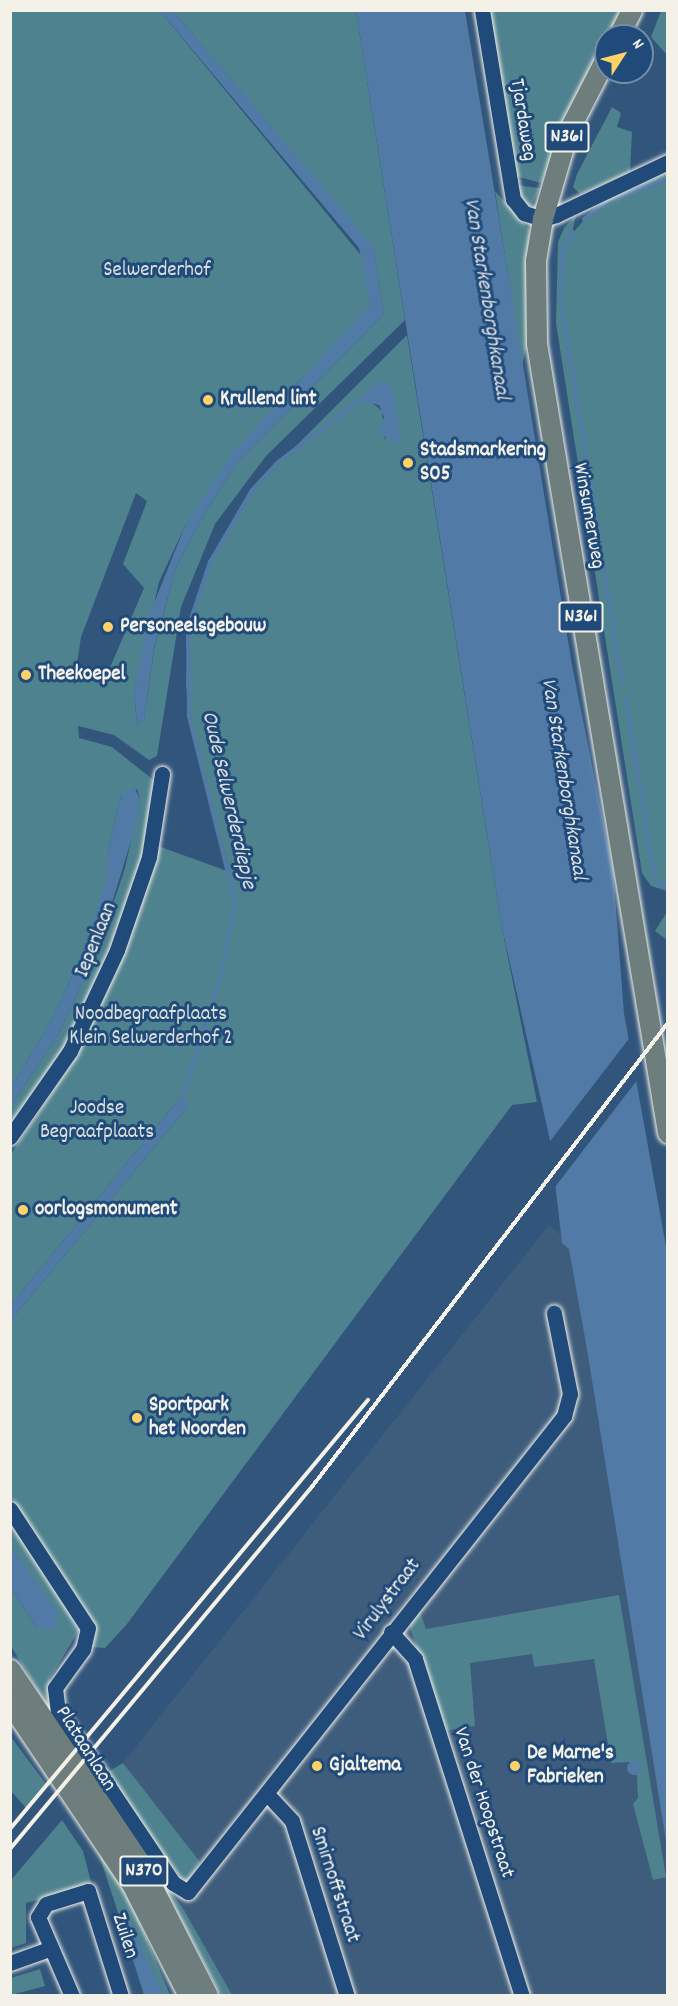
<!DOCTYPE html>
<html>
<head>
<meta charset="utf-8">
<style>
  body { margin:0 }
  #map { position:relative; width:678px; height:2006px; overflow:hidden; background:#31557b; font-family:Dekko,sans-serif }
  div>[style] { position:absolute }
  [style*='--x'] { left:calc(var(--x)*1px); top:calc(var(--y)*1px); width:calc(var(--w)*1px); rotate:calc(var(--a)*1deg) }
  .built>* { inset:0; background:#3e5d7c }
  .green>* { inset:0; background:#4e828e }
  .water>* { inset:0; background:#517ba6 }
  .round { border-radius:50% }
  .pier>* { inset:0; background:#31557b }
  .stream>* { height:4px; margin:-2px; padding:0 2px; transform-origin:2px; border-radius:2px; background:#517ba6 }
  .roads { filter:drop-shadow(0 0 2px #f4f1e8) drop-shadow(0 0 2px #f4f1e8) }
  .minor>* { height:15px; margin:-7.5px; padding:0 7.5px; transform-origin:7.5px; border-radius:7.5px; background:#1f4a7a }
  .major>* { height:20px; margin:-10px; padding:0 10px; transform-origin:10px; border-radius:10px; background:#6d7e7c }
  .highway>* { height:22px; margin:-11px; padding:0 11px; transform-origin:11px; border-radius:11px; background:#6d7e7c }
  .rail>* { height:4px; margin:-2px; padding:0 2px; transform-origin:2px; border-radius:2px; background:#f4f1e8 }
  .dots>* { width:16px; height:16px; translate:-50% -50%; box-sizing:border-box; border:3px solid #1f4a7a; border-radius:50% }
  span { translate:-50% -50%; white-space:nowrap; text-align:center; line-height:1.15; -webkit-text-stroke:6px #1f4a7a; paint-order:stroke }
  .shield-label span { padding:2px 4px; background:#1f4a7a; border:2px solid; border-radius:4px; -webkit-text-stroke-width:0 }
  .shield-label { font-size:20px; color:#f4f1e8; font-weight:700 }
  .street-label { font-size:21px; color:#f4f1e8 }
  .park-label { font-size:21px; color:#dbe0da }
  .poi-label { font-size:21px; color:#f4f1e8; font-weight:700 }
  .left { translate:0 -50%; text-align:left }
  .water-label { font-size:22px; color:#dcdfde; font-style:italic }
  .frame { position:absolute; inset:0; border:12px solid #f4f1e8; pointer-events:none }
  .north { position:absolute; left:594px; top:24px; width:60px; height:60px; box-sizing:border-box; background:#1f4a7a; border:2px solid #748da6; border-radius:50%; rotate:54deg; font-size:16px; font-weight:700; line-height:24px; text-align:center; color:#f4f1e8 }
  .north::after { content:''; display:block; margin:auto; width:21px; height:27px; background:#ffd166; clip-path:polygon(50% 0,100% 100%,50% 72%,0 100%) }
</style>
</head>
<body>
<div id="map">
  <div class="built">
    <div style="clip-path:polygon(549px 1225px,575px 1246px,667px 1812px,667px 1995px,229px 1995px,176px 1902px,183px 1879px,112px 1777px)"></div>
  </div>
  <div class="green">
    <div style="clip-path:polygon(evenodd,11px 11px,160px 11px,364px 259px,370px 305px,366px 315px,285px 395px,185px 526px,159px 582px,134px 693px,137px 724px,144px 720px,154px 650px,176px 567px,206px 511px,236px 464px,384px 314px,373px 247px,173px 11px,356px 11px,405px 320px,266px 456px,215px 524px,181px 607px,157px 756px,149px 760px,114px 735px,78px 726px,79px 738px,112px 747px,156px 782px,147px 842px,117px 935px,67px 1046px,11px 1132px,11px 1106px,59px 1033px,97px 952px,125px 868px,140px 799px,137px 789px,121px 796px,108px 851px,108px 878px,83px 953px,50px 1023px,11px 1088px,11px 11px,136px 493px,147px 501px,123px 564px,144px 588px,109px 670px,77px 664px,81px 637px,136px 493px)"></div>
    <div style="clip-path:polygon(490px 11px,624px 11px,606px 36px,541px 183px,515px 176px)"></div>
    <div style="clip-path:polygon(661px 11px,667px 11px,667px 55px,651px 37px)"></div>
    <div style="clip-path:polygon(612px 107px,621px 113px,617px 127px,632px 132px,630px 172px,580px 194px,573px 187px,577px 174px)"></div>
    <div style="clip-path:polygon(667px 171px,667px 891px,651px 886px,642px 873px,556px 323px,558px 242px,564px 228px,576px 215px,572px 234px,588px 215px)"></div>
    <div style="clip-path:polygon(515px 185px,540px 188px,532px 205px,525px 207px)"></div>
    <div style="clip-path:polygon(495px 191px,529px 229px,530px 335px,522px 365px)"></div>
    <div style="clip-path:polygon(evenodd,407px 335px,502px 928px,537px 1102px,512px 1105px,127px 1624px,105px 1648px,91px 1647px,95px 1624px,11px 1497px,11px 1320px,185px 1110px,179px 1099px,11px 1305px,11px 1154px,77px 1056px,118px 969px,158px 846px,230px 872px,194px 738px,186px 685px,188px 628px,210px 562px,252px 490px,407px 335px,392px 386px,385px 441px,382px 411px,369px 400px,392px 386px)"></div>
    <div style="clip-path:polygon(667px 912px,667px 940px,655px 931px)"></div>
    <div style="clip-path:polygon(11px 1515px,82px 1625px,50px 1678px,49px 1709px,11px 1646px,11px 1588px,37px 1629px,28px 1572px,11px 1547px)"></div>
    <div style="clip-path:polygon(619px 1595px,666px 1877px,653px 1880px,633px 1804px,638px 1798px,637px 1776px,629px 1762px,611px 1763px,594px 1659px,534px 1667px,532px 1654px,470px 1663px,475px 1726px,449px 1730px,440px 1725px,409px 1624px,419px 1609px,426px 1629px)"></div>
    <div style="clip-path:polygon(11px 1737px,46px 1784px,26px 1808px,11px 1791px)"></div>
    <div style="clip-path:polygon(123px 1763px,200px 1862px,186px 1885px,106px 1773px)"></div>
    <div style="clip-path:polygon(62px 1820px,83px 1851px,92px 1886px,26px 1903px,26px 1943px,11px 1948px,11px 1880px)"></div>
    <div style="clip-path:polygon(123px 1824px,184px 1910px,232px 1995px,221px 1995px,163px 1885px)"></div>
    <div style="clip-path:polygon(97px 1848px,130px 1899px,170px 1995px,163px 1995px,120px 1919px)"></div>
    <div style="clip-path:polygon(40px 1969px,45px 1986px,11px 1995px,11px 1978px)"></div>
  </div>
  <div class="water">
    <div style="clip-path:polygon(160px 11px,173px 11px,373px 246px,384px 314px,236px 464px,206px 511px,176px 567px,154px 649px,144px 720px,137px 724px,134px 693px,150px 613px,185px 526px,233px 452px,370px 305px,359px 248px)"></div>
    <div style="clip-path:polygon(356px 11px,465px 11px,572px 665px,613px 870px,624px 1013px,667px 1252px,667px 1847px,588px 1355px,569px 1249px,562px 1243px,550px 1140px,502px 928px)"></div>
    <div style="clip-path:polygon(381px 381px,392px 386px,402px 446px,379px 433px,384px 417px,379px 405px,359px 400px)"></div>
    <div style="clip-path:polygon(134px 787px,140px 799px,135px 828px,97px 952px,59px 1033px,11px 1106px,11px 1088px,50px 1023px,83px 953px,107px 878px,108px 851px,121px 796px)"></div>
    <div style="clip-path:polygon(179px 1099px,190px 1102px,185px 1110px,11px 1320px,11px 1305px)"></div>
    <div style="clip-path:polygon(11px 1547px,58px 1613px,55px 1629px,37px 1629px,11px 1588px)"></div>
    <div class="round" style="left:627px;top:1761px;width:14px;height:14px"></div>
    <div style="clip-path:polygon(120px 1919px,130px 1922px,163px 1995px,144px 1995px)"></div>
  </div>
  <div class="pier">
    <div style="clip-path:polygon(631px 1036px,638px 1079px,555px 1187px,548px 1144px)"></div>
  </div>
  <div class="stream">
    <div style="--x:584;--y:219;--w:31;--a:-37"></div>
    <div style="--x:609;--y:200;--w:63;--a:-19.6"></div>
    <div style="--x:573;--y:232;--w:21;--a:119"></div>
    <div style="--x:563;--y:250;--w:45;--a:93.8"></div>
    <div style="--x:560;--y:295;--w:394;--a:80.9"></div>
    <div style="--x:626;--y:700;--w:182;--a:80.8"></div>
    <div style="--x:655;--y:880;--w:16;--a:38"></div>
    <div style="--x:181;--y:1103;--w:133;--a:-72.5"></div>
    <div style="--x:221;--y:976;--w:76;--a:-79.4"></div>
    <div style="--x:235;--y:901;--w:191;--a:-104"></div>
    <div style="--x:189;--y:716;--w:88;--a:-90.7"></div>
    <div style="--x:188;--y:628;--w:70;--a:-71.6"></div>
    <div style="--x:210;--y:562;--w:83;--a:-59.7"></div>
    <div style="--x:252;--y:490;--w:38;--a:-47"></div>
    <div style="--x:278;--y:462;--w:105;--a:-36.9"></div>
  </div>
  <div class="roads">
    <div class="minor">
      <div style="--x:482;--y:10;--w:192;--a:80.7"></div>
      <div style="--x:513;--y:199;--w:18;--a:52"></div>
      <div style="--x:524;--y:213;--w:20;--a:18"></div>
      <div style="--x:543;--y:219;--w:14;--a:-17"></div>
      <div style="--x:556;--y:215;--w:124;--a:-25.3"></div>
      <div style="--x:10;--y:1137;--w:105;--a:-55.1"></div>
      <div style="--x:70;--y:1051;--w:111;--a:-65"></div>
      <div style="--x:117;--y:950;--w:98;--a:-71"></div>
      <div style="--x:149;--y:857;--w:84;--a:-81.1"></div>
      <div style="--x:10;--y:1509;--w:142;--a:56.8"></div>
      <div style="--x:88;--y:1628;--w:22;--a:103"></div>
      <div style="--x:83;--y:1649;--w:48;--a:125.7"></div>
      <div style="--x:55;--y:1688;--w:23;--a:83"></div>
      <div style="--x:58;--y:1711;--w:207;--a:56.2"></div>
      <div style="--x:173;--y:1883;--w:17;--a:31"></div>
      <div style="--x:188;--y:1892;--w:607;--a:-51.69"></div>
      <div style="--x:564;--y:1416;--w:23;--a:-75"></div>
      <div style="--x:570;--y:1394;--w:83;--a:-101.2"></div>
      <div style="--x:391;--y:1632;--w:36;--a:48"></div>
      <div style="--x:415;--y:1659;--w:354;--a:72.4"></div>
      <div style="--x:268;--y:1795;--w:35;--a:47"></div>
      <div style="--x:292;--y:1821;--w:183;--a:72.6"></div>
      <div style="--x:10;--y:1963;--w:41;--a:-19.7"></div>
      <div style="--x:72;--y:1996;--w:86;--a:-113.3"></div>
      <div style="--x:38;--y:1917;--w:15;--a:-58"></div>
      <div style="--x:46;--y:1904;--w:44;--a:-17.2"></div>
      <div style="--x:88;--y:1891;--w:110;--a:72.6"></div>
    </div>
    <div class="major">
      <div style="--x:619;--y:36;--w:29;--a:-63"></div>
      <div style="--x:606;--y:59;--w:83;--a:117.2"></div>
      <div style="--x:568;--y:133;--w:90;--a:106.2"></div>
      <div style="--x:543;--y:219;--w:43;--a:99.5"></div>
      <div style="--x:536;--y:261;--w:83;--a:89.3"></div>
      <div style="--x:537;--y:344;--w:800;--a:80.57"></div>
    </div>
    <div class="highway">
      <div style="--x:10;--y:1671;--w:231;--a:56.1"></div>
      <div style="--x:139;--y:1863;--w:149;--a:62.9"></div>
      <div style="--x:10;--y:1701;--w:220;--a:56.1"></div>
      <div style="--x:133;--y:1884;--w:126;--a:63"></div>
    </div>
  </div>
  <div class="rail">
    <div style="--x:10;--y:1829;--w:559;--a:-50.16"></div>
    <div style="--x:10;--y:1849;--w:470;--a:-50.2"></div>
    <div style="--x:311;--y:1488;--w:586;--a:-52.49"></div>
  </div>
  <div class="dots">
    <div style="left:208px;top:400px;background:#ffd166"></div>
    <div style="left:408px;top:463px;background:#ffd166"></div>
    <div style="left:108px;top:627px;background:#ffd166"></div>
    <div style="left:26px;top:675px;background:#ffd166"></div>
    <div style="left:23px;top:1210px;background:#ffd166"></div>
    <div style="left:137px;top:1418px;background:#ffd166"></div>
    <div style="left:317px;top:1766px;background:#ffd166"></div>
    <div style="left:515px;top:1766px;background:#ffd166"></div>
  </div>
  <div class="shield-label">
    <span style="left:567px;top:137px">N361</span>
    <span style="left:581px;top:617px">N361</span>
    <span style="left:144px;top:1871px">N370</span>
  </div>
  <div class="street-label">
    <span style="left:522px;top:120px;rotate:81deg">Tjardaweg</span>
    <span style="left:588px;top:516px;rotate:80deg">Winsumerweg</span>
    <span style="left:97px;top:940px;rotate:-68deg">Iepenlaan</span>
    <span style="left:388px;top:1600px;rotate:-53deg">Virulystraat</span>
    <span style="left:85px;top:1749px;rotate:58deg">Plataanlaan</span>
    <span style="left:483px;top:1803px;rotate:72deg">Van der Hoopstraat</span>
    <span style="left:334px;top:1885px;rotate:72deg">Smirnoffstraat</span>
    <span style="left:124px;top:1936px;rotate:72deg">Zuilen</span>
  </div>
  <div class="park-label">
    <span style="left:157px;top:271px">Selwerderhof</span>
    <span style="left:151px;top:1027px">Noodbegraafplaats<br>Klein Selwerderhof 2</span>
    <span style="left:97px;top:1121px">Joodse<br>Begraafplaats</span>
  </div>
  <div class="poi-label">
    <span class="left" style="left:220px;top:400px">Krullend lint</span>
    <span class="left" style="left:420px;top:463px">Stadsmarkering<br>S05</span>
    <span class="left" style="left:120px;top:627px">Personeelsgebouw</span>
    <span class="left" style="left:38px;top:675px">Theekoepel</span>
    <span class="left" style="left:35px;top:1210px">oorlogsmonument</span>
    <span class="left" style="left:149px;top:1418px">Sportpark<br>het Noorden</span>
    <span class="left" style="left:527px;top:1766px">De Marne's<br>Fabrieken</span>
    <span class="left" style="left:329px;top:1766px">Gjaltema</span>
  </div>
  <div class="water-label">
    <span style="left:486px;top:299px;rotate:81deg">Van Starkenborghkanaal</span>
    <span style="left:563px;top:779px;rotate:81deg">Van Starkenborghkanaal</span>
    <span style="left:228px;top:800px;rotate:77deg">Oude Selwerderdiepje</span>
  </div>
  <div class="frame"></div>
  <div class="north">N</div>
</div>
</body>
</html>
